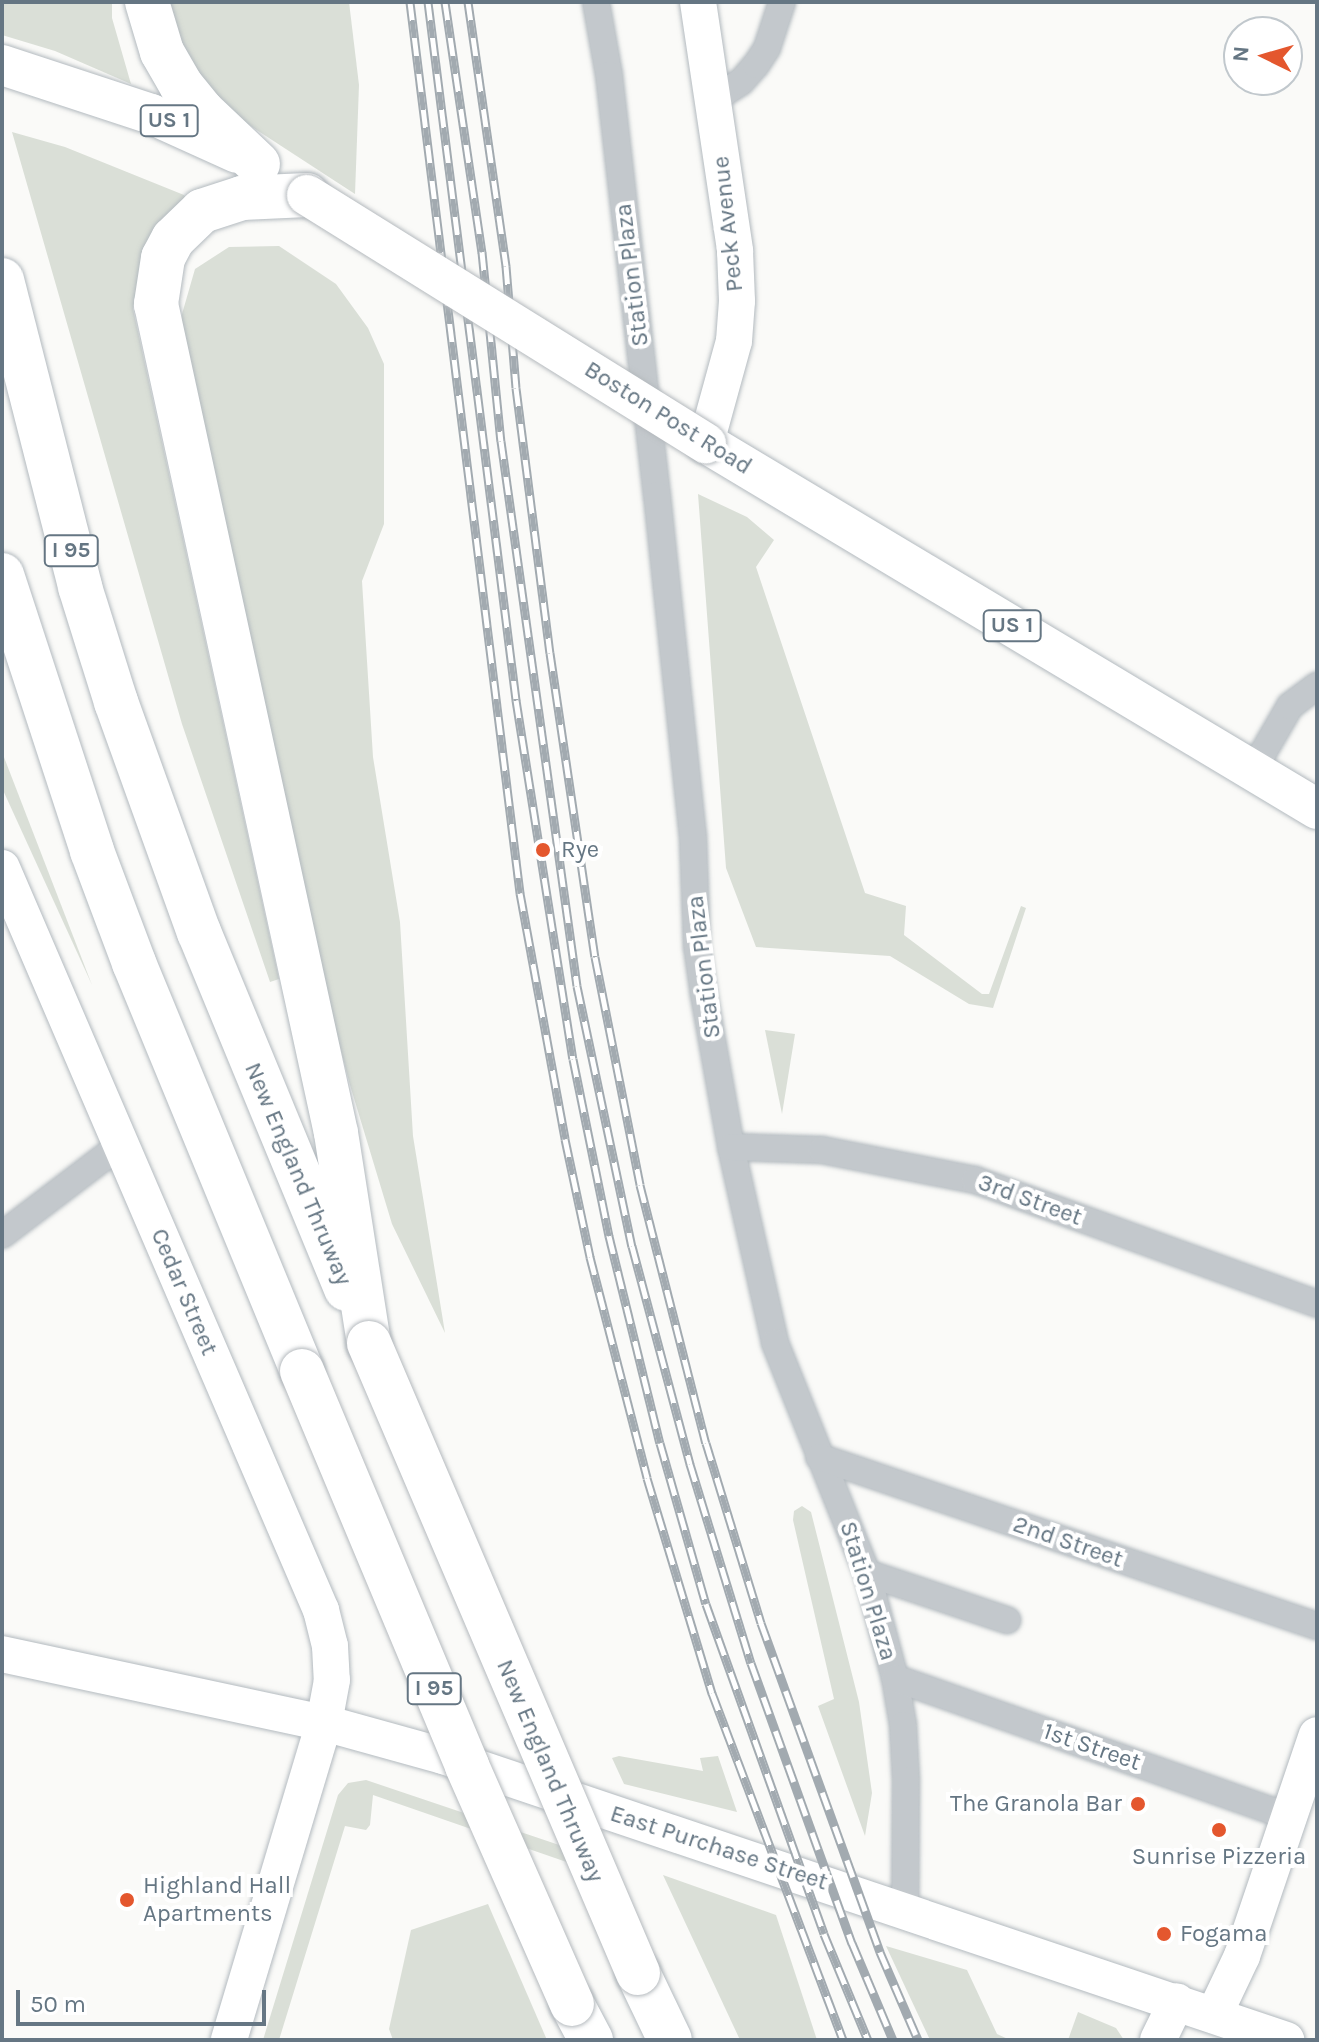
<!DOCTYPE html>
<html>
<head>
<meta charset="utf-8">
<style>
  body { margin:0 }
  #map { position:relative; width:1319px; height:2042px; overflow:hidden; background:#fafaf8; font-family:Karla,sans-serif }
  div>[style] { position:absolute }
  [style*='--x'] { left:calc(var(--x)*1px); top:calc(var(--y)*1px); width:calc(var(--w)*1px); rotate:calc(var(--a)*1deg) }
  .green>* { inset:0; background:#dadfd7 }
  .roads { filter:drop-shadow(0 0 2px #b3babf) drop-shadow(0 0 2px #b3babf) }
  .street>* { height:26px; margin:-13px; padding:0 13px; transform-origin:13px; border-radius:13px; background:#c3c8cc }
  .secondary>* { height:36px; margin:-18px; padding:0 18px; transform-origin:18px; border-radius:18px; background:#fff }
  .primary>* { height:40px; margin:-20px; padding:0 20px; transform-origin:20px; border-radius:20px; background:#fff }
  .highway>* { height:44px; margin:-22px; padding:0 22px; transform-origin:22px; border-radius:22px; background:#fff }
  .rail>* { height:9px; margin-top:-4.5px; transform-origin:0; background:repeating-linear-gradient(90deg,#fff 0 18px,#a2aab0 0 36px); box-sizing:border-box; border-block:2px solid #a2aab0 }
  .bridges { filter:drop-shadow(0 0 2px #b5babe) drop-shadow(0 0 2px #b5babe) }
  .primary-bridge>* { height:40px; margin:-20px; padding:0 20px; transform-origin:20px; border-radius:20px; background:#fff }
  .highway-bridge>* { height:44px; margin:-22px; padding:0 22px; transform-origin:22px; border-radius:22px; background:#fff }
  .dots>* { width:22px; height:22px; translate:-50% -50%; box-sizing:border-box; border:4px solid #fff; border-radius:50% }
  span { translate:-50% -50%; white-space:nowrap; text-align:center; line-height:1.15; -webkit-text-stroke:8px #fff; paint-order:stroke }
  .shield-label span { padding:2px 6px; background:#fff; border:2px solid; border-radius:6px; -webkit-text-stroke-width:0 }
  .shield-label { font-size:22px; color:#657683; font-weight:700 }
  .street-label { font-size:24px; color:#657683 }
  .poi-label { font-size:24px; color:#657683 }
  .left { translate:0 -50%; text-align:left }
  .right { translate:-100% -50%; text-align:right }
  .frame { position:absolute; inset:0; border:4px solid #657683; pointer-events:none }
  .north { position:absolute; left:1223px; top:16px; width:80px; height:80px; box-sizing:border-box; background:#fff; border:2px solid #c1c8cd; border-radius:50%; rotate:275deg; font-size:22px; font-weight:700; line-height:32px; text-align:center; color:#657683 }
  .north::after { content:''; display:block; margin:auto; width:28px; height:36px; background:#e4572e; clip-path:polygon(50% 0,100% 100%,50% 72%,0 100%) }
  .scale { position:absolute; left:16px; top:1990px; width:250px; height:36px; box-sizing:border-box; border:4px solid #657683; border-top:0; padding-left:10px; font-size:24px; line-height:28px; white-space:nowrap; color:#657683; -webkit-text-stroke:6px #fff; paint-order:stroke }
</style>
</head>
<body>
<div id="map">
  <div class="green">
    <div style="clip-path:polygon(2px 2px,112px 2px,112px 18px,131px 84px,55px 51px,2px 35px)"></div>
    <div style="clip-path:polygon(163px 2px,349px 2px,359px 85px,355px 194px,197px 91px)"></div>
    <div style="clip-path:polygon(12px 132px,65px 147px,184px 195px,190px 205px,140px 267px,133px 309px,279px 979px,270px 982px,182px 724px)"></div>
    <div style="clip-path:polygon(279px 246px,336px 284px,368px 328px,384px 364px,384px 524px,362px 581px,373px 757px,400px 922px,413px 1136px,445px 1333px,392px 1224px,350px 1085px,300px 896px,179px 357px,182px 314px,195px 269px,229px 247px)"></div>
    <div style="clip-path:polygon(698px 494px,747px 517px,774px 540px,756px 567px,865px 893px,906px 906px,904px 935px,982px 994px,989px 994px,1021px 906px,1026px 908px,993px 1008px,969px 1004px,890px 956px,756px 947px,726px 868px)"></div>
    <div style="clip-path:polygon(2px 752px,92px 985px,2px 788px)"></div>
    <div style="clip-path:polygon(765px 1030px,795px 1034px,782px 1114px)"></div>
    <div style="clip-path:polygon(802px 1506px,811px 1512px,859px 1702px,872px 1793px,865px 1836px,818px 1706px,834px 1699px,793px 1520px,794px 1511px)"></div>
    <div style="clip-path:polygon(619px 1756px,703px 1771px,700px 1758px,718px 1756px,737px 1812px,624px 1784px,612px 1758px)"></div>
    <div style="clip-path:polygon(366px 1780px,571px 1849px,581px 1867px,373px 1795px,370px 1825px,366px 1830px,345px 1826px,279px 2040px,263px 2040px,338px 1795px,348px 1783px)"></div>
    <div style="clip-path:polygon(663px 1875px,776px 1915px,817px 2040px,740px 2040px)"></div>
    <div style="clip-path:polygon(488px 1904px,547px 2040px,393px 2040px,389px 2029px,411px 1930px)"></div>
    <div style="clip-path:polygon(886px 1946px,967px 1970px,997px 2034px,1010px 2040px,930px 2040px)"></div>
    <div style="clip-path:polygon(1078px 2012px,1116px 2028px,1124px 2040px,1068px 2040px)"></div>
  </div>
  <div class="roads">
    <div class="street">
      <div style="--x:596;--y:2;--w:74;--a:79.9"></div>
      <div style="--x:609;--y:75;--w:423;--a:83.5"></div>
      <div style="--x:657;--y:495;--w:344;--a:84"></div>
      <div style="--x:693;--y:837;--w:109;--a:87.9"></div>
      <div style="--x:697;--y:946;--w:49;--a:81.9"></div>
      <div style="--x:704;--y:995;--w:154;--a:79.9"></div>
      <div style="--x:731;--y:1147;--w:201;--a:77.3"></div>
      <div style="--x:775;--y:1343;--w:248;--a:68.2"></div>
      <div style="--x:867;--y:1573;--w:109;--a:75.1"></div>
      <div style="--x:895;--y:1678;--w:48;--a:80.3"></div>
      <div style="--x:903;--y:1725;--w:55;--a:86.9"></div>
      <div style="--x:906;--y:1780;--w:129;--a:90.4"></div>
      <div style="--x:713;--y:100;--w:33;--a:-33"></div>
      <div style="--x:741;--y:82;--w:23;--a:-49"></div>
      <div style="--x:756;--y:65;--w:20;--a:-57"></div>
      <div style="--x:767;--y:48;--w:48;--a:-71.9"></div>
      <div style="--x:1253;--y:770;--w:74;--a:-60"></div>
      <div style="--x:1290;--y:706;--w:34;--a:-37"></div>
      <div style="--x:731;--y:1147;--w:91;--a:1.9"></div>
      <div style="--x:822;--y:1150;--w:156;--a:11.1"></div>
      <div style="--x:975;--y:1180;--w:364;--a:19.9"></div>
      <div style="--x:2;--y:1235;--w:148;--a:-37.3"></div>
      <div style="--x:819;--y:1457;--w:526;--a:18.75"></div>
      <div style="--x:867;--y:1573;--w:148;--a:18.6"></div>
      <div style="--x:895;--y:1678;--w:419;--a:19.4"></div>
    </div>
    <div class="secondary">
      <div style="--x:698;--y:2;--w:252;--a:81.5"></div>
      <div style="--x:735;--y:251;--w:50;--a:87.7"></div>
      <div style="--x:737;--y:301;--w:40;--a:94.3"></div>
      <div style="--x:734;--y:341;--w:106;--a:105.4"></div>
      <div style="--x:2;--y:868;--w:808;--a:66.74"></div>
      <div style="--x:321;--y:1610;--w:37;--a:76"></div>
      <div style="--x:330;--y:1646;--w:34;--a:87"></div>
      <div style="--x:332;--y:1680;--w:44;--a:100.5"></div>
      <div style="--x:324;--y:1723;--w:331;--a:106.7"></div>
      <div style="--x:2;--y:1654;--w:329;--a:12.1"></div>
      <div style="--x:324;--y:1723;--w:123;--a:15.5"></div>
      <div style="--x:443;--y:1756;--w:890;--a:18.62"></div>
      <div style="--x:1214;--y:2015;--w:65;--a:-64.6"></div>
      <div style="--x:1242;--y:1956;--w:233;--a:-71.3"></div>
      <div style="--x:1158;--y:2040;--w:43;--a:-64"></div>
    </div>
    <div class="primary">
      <div style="--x:2;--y:65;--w:157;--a:18.2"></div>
      <div style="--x:151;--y:114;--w:94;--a:24.4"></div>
      <div style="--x:706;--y:443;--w:712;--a:30.92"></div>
    </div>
    <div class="highway">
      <div style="--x:147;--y:2;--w:52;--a:73.3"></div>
      <div style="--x:162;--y:52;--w:38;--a:60"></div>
      <div style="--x:181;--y:85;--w:33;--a:51"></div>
      <div style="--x:202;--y:111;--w:77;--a:43.4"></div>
      <div style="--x:307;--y:195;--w:65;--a:177.4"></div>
      <div style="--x:242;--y:198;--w:42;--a:162"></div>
      <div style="--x:202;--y:211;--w:40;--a:136"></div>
      <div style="--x:173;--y:239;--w:21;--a:118"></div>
      <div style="--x:163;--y:258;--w:47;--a:98.7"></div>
      <div style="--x:156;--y:304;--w:848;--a:77.75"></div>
      <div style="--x:336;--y:1133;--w:213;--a:81.1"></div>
      <div style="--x:2;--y:280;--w:317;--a:75.7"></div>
      <div style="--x:80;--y:587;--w:121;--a:72.6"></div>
      <div style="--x:116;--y:702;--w:245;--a:70.2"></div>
      <div style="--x:199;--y:932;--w:386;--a:67.6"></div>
      <div style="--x:2;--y:575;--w:290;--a:71.9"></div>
      <div style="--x:92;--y:851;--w:120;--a:69.4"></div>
      <div style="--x:134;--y:963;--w:441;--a:67.6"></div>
      <div style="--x:638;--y:1973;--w:74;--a:64.5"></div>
      <div style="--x:572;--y:2004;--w:41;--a:62.2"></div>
    </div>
  </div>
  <div class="rail">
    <div style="--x:410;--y:2;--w:898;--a:82.96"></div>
    <div style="--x:520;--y:893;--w:250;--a:79.6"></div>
    <div style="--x:565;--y:1139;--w:121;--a:78"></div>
    <div style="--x:590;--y:1257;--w:228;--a:75.5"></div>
    <div style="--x:647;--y:1478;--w:225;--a:73.2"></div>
    <div style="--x:712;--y:1693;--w:371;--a:69.3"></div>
    <div style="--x:428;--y:2;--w:704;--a:82.81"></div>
    <div style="--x:516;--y:700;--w:363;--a:81"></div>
    <div style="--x:573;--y:1059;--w:181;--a:78.5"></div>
    <div style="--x:609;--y:1236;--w:213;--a:76.2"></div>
    <div style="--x:660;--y:1443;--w:167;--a:74.1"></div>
    <div style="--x:706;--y:1604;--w:350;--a:70.3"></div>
    <div style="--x:824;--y:1934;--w:115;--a:67.5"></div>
    <div style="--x:445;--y:2;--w:253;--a:81.6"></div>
    <div style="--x:482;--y:252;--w:190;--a:84.3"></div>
    <div style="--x:501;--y:441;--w:550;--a:82.06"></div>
    <div style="--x:577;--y:986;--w:266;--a:78.1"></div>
    <div style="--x:632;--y:1246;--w:226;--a:75.1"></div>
    <div style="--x:690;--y:1464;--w:208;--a:73"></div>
    <div style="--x:751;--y:1663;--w:298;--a:70.2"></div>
    <div style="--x:852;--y:1943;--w:105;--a:67.1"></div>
    <div style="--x:468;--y:2;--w:267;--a:81.8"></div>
    <div style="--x:506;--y:266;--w:122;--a:85.3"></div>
    <div style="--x:516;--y:388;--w:267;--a:82.7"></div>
    <div style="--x:550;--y:653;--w:307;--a:81.6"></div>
    <div style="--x:595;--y:957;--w:232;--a:78.8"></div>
    <div style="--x:640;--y:1185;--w:266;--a:75.7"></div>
    <div style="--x:706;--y:1443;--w:188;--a:73"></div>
    <div style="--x:761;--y:1623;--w:350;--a:70.1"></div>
    <div style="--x:880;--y:1952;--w:96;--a:66.6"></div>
  </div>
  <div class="bridges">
    <div class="primary-bridge">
      <div style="--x:307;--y:195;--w:470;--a:31.9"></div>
    </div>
    <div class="highway-bridge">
      <div style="--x:369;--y:1343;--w:685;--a:66.88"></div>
      <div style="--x:302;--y:1371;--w:428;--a:67.3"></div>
      <div style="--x:467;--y:1766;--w:260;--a:66.2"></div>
    </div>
  </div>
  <div class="dots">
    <div style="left:543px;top:850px;background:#e4572e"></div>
    <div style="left:1138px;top:1804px;background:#e4572e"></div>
    <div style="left:1219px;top:1830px;background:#e4572e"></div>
    <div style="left:127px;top:1900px;background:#e4572e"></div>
    <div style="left:1164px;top:1934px;background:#e4572e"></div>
  </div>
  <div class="shield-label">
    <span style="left:169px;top:121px">US 1</span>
    <span style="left:71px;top:551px">I 95</span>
    <span style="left:1012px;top:626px">US 1</span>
    <span style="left:434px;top:1689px">I 95</span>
  </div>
  <div class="street-label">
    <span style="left:728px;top:224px;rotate:-96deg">Peck Avenue</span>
    <span style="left:632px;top:275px;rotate:-97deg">Station Plaza</span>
    <span style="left:668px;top:418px;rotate:32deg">Boston Post Road</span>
    <span style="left:704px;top:967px;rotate:-97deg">Station Plaza</span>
    <span style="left:298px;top:1174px;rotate:67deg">New England Thruway</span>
    <span style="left:1030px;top:1200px;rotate:20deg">3rd Street</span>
    <span style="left:184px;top:1292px;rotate:67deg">Cedar Street</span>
    <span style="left:1068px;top:1542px;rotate:19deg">2nd Street</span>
    <span style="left:868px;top:1591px;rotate:73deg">Station Plaza</span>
    <span style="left:1092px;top:1747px;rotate:19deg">1st Street</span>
    <span style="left:550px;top:1771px;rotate:67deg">New England Thruway</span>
    <span style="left:719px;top:1848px;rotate:18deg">East Purchase Street</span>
  </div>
  <div class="poi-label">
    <span class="left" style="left:561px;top:850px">Rye</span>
    <span class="right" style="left:1122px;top:1804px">The Granola Bar</span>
    <span style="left:1219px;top:1857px">Sunrise Pizzeria</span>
    <span class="left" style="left:143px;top:1900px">Highland Hall<br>Apartments</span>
    <span class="left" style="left:1180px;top:1934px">Fogama</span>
  </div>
  <div class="frame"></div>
  <div class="north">N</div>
  <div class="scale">50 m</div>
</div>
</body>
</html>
